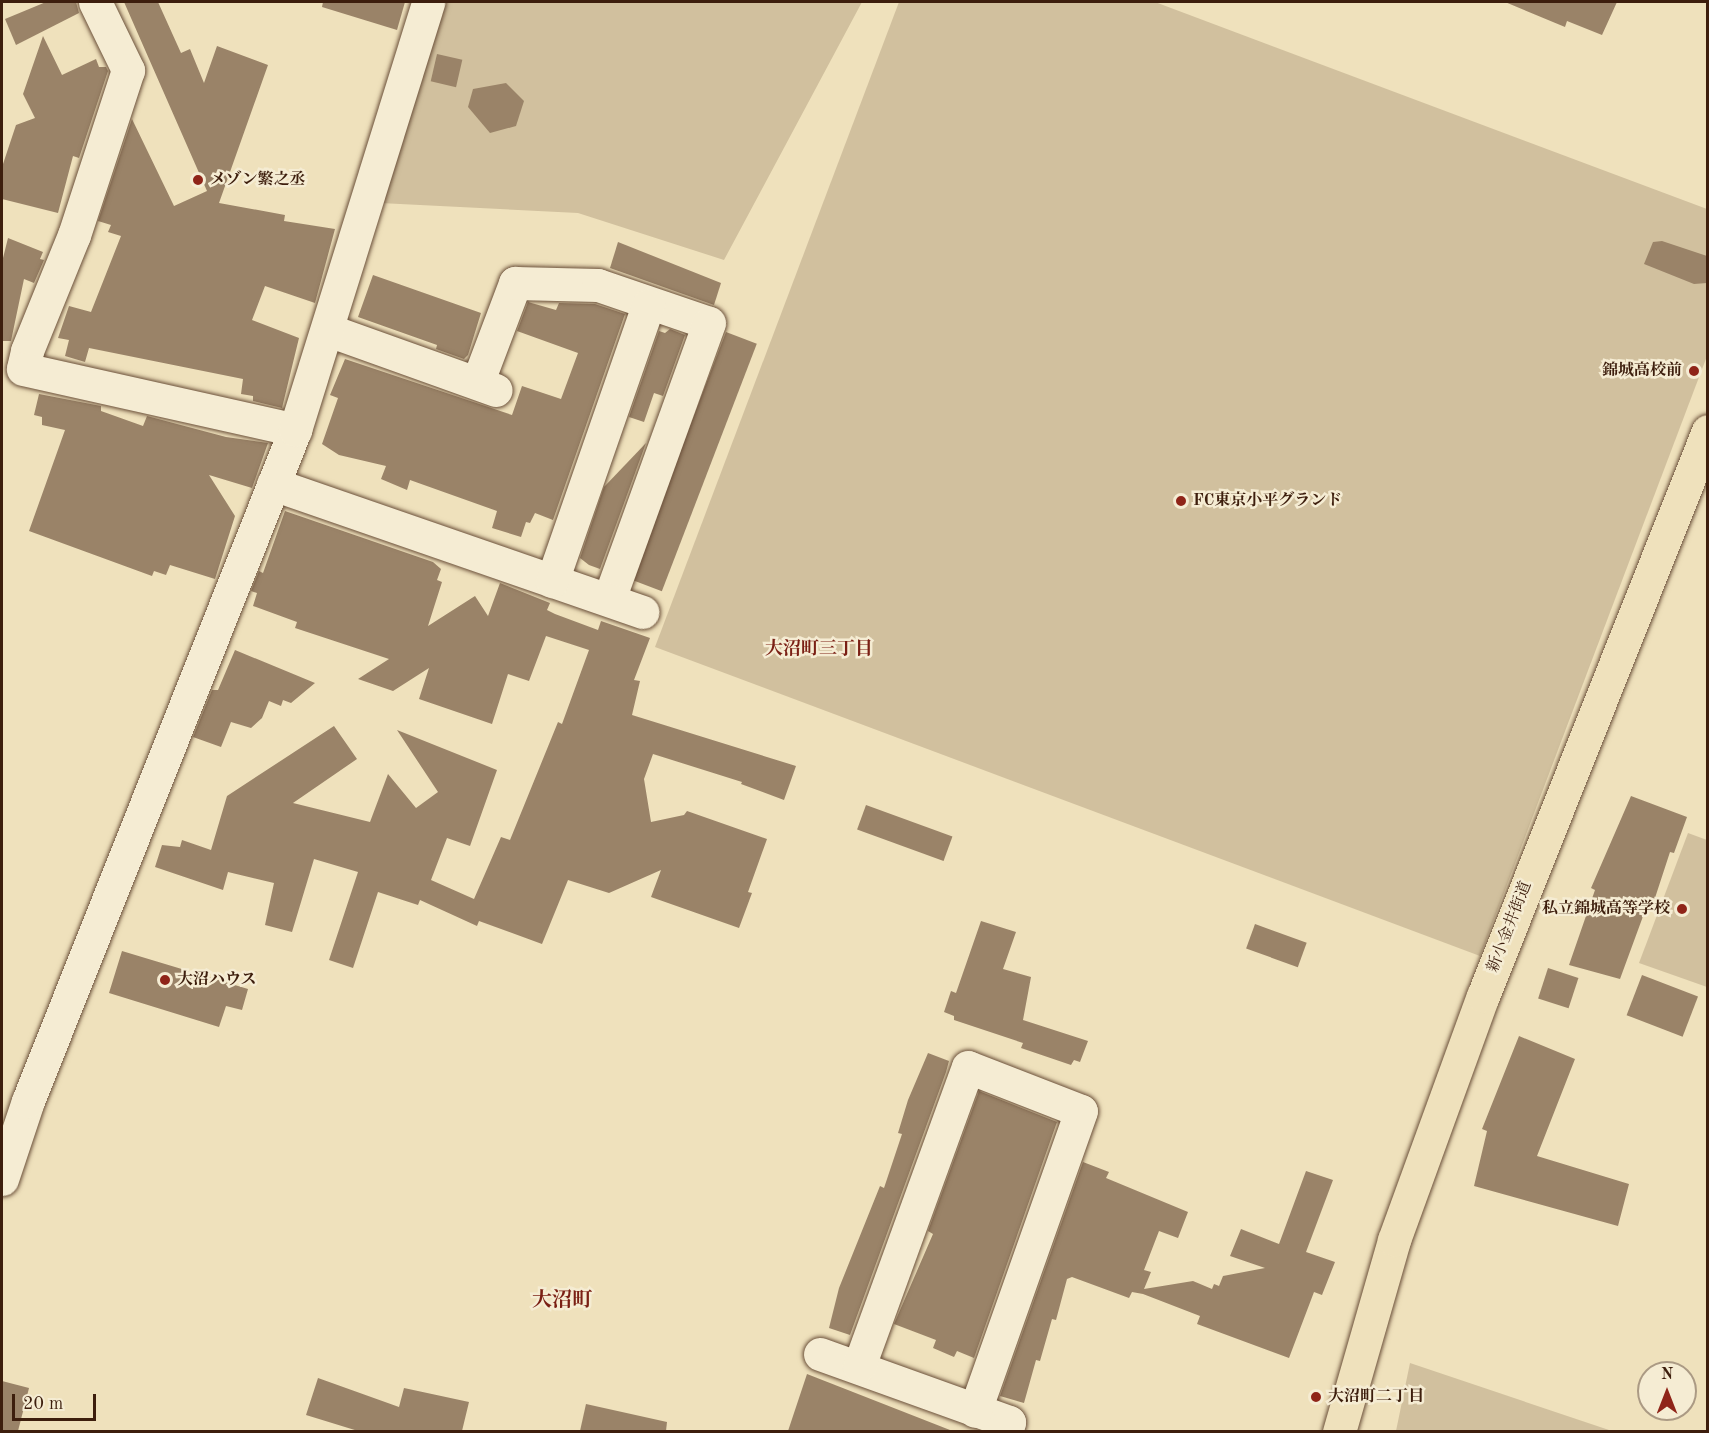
<!DOCTYPE html>
<html>
<head>
<meta charset="utf-8">
<style>
  body { margin:0 }
  #map { position:relative; width:1709px; height:1433px; overflow:hidden; background:#efe1bc; font-family:"Old Standard TT","Noto Serif JP",serif }
  div>[style] { position:absolute }
  [style*='--x'] { left:calc(var(--x)*1px); top:calc(var(--y)*1px); width:calc(var(--w)*1px); rotate:calc(var(--a)*1deg) }
  .green>* { inset:0; background:#d1c09e }
  .building>* { inset:0; background:#9a8368; transform-origin:0 0 }
  .roads { filter:drop-shadow(0 0 2px #6a4f39) drop-shadow(0 0 2px #6a4f39) }
  .minor>* { height:33px; margin:-16.5px; padding:0 16.5px; transform-origin:16.5px; border-radius:16.5px; background:#f5ecd3 }
  .major>* { height:33px; margin:-16.5px; padding:0 16.5px; transform-origin:16.5px; border-radius:16.5px; background:#efe1bc }
  .dots>* { width:16px; height:16px; translate:-50% -50%; box-sizing:border-box; border:3px solid #f5ecd3; border-radius:50% }
  span { translate:-50% -50%; white-space:nowrap; text-align:center; line-height:1.15; -webkit-text-stroke:5px #f5ecd3; paint-order:stroke }
  .poi-label { font-size:16px; color:#3d1e0d; font-weight:700 }
  .left { translate:0 -50%; text-align:left }
  .right { translate:-100% -50%; text-align:right }
  .street-label { font-size:16px; color:#3d1e0d }
  .neighbourhood-label { font-size:18px; color:#7a1f14; font-weight:700 }
  .quarter-label { font-size:20px; color:#7a1f14; font-weight:700 }
  .frame { position:absolute; inset:0; border:3px solid #3d1e0d; pointer-events:none }
  .north { position:absolute; left:1637px; top:1361px; width:60px; height:60px; box-sizing:border-box; background:#f5ecd3; border:2px solid #ab9a84; border-radius:50%; rotate:0deg; font-size:16px; font-weight:700; line-height:24px; text-align:center; color:#3d1e0d }
  .north::after { content:''; display:block; margin:auto; width:21px; height:27px; background:#8f2418; clip-path:polygon(50% 0,100% 100%,50% 72%,0 100%) }
  .scale { position:absolute; left:12px; top:1394px; width:84px; height:27px; box-sizing:border-box; border:3px solid #3d1e0d; border-top:0; padding-left:8px; font-size:18px; line-height:21px; white-space:nowrap; color:#3d1e0d; -webkit-text-stroke:4px #f5ecd3; paint-order:stroke }
</style>
</head>
<body>
<div id="map">
  <div class="green">
    <div style="clip-path:polygon(442px 2px,862px 2px,724px 260px,578px 213px,380px 203px)"></div>
    <div style="clip-path:polygon(899px 2px,1155px 2px,1707px 209px,1707px 356px,1480px 956px,655px 647px)"></div>
    <div style="clip-path:polygon(1688px 833px,1707px 840px,1707px 987px,1639px 963px)"></div>
    <div style="clip-path:polygon(1410px 1363px,1612px 1431px,1396px 1431px)"></div>
  </div>
  <div class="building">
    <div style="clip-path:polygon(46px 2px,76px 2px,79px 13px,16px 45px,5px 19px)"></div>
    <div style="clip-path:polygon(124px 2px,158px 2px,181px 53px,190px 49px,204px 83px,217px 46px,268px 65px,219px 203px,285px 215px,284px 221px,335px 229px,315px 303px,265px 286px,252px 320px,299px 338px,282px 408px,253px 401px,253px 396px,241px 394px,243px 379px,89px 348px,85px 362px,65px 356px,69px 340px,58px 338px,69px 306px,91px 312px,121px 236px,108px 232px,111px 225px,98px 221px,132px 119px,174px 206px,207px 191px)"></div>
    <div style="clip-path:polygon(323px 2px,405px 2px,397px 30px,322px 7px)"></div>
    <div style="clip-path:polygon(1505px 2px,1617px 2px,1602px 35px,1567px 21px,1565px 27px)"></div>
    <div style="clip-path:polygon(43px 36px,62px 75px,96px 59px,99px 67px,106px 67px,108px 71px,79px 158px,73px 156px,58px 213px,2px 199px,2px 167px,16px 125px,35px 118px,23px 94px)"></div>
    <div style="left:437px;top:54px;width:26px;height:28px;rotate:13deg"></div>
    <div style="clip-path:polygon(506px 83px,524px 101px,516px 126px,490px 133px,468px 107px,473px 89px)"></div>
    <div style="clip-path:polygon(8px 238px,43px 252px,40px 259px,44px 260px,34px 283px,24px 279px,11px 341px,2px 341px,2px 262px)"></div>
    <div style="clip-path:polygon(1662px 241px,1707px 256px,1707px 283px,1694px 284px,1644px 264px,1653px 242px)"></div>
    <div style="clip-path:polygon(618px 242px,721px 283px,714px 305px,610px 268px)"></div>
    <div style="clip-path:polygon(373px 275px,481px 313px,468px 355px,464px 359px,436px 349px,437px 345px,358px 317px)"></div>
    <div style="clip-path:polygon(528px 302px,556px 310px,559px 303px,595px 304px,625px 314px,553px 520px,535px 513px,530px 523px,526px 522px,521px 537px,492px 528px,497px 511px,410px 480px,407px 490px,381px 479px,386px 466px,339px 455px,322px 444px,338px 398px,330px 395px,345px 359px,512px 415px,522px 386px,561px 399px,578px 353px,517px 331px)"></div>
    <div style="clip-path:polygon(670px 329px,685px 335px,663px 396px,654px 393px,644px 422px,629px 417px,659px 331px,665px 333px)"></div>
    <div style="left:726px;top:332px;width:33px;height:265px;rotate:21deg"></div>
    <div style="clip-path:polygon(39px 394px,101px 406px,101px 411px,143px 426px,147px 416px,226px 437px,268px 443px,252px 488px,209px 475px,235px 516px,215px 579px,170px 565px,166px 575px,154px 571px,152px 576px,29px 531px,65px 430px,42px 425px,42px 417px,34px 415px)"></div>
    <div style="clip-path:polygon(646px 443px,600px 569px,589px 565px,580px 558px,604px 487px)"></div>
    <div style="clip-path:polygon(285px 511px,433px 562px,441px 569px,437px 580px,442px 582px,428px 626px,475px 596px,488px 616px,500px 583px,550px 603px,547px 610px,555px 614px,598px 630px,601px 621px,650px 638px,634px 680px,640px 681px,632px 715px,796px 766px,784px 800px,741px 784px,742px 782px,653px 754px,644px 779px,651px 822px,684px 815px,687px 811px,767px 839px,748px 892px,752px 893px,739px 928px,651px 897px,661px 870px,609px 893px,568px 880px,542px 944px,479px 921px,477px 926px,420px 900px,418px 905px,378px 892px,353px 968px,329px 960px,358px 872px,314px 859px,292px 932px,265px 925px,274px 883px,228px 872px,223px 890px,155px 867px,162px 845px,180px 847px,182px 840px,211px 850px,227px 796px,334px 726px,357px 759px,293px 803px,370px 822px,388px 774px,416px 808px,438px 792px,397px 730px,497px 770px,470px 846px,447px 838px,431px 880px,474px 899px,501px 837px,510px 840px,558px 722px,562px 724px,589px 650px,546px 636px,529px 681px,508px 674px,492px 724px,419px 699px,429px 668px,393px 691px,358px 679px,389px 659px,295px 628px,297px 622px,253px 606px,257px 593px,251px 591px,259px 571px,263px 573px)"></div>
    <div style="clip-path:polygon(235px 650px,315px 683px,291px 703px,283px 700px,281px 706px,269px 701px,262px 718px,251px 728px,231px 722px,221px 747px,193px 737px,212px 690px,218px 690px)"></div>
    <div style="clip-path:polygon(1631px 796px,1687px 817px,1674px 853px,1670px 852px,1654px 901px,1649px 900px,1620px 979px,1569px 965px,1595px 890px,1591px 888px)"></div>
    <div style="left:866px;top:805px;width:92px;height:26px;rotate:20deg"></div>
    <div style="clip-path:polygon(981px 921px,1016px 932px,1003px 969px,1031px 977px,1023px 1020px,1088px 1041px,1080px 1062px,1074px 1060px,1071px 1065px,1021px 1048px,1023px 1043px,954px 1020px,954px 1016px,944px 1012px,951px 991px,956px 993px)"></div>
    <div style="left:1255px;top:924px;width:55px;height:26px;rotate:20deg"></div>
    <div style="clip-path:polygon(122px 951px,248px 989px,242px 1010px,226px 1006px,219px 1027px,109px 993px)"></div>
    <div style="left:1548px;top:968px;width:32px;height:32px;rotate:18deg"></div>
    <div style="left:1642px;top:975px;width:60px;height:43px;rotate:21deg"></div>
    <div style="clip-path:polygon(1519px 1036px,1575px 1059px,1537px 1156px,1629px 1184px,1618px 1226px,1474px 1186px,1487px 1131px,1482px 1129px)"></div>
    <div style="clip-path:polygon(928px 1053px,949px 1061px,946px 1072px,850px 1335px,829px 1328px,839px 1288px,880px 1186px,884px 1188px,902px 1134px,898px 1133px,908px 1100px)"></div>
    <div style="clip-path:polygon(979px 1091px,1057px 1122px,974px 1358px,957px 1351px,954px 1357px,933px 1348px,936px 1340px,894px 1324px,933px 1234px,928px 1231px)"></div>
    <div style="clip-path:polygon(1083px 1162px,1109px 1172px,1106px 1178px,1188px 1212px,1178px 1238px,1159px 1231px,1144px 1270px,1151px 1272px,1144px 1289px,1193px 1281px,1212px 1289px,1214px 1284px,1219px 1286px,1223px 1276px,1265px 1268px,1230px 1256px,1241px 1229px,1279px 1244px,1306px 1171px,1333px 1180px,1306px 1252px,1335px 1262px,1322px 1295px,1314px 1292px,1289px 1358px,1197px 1324px,1200px 1316px,1143px 1294px,1132px 1292px,1129px 1298px,1072px 1277px,1067px 1279px,1056px 1320px,1052px 1319px,1040px 1361px,1036px 1360px,1024px 1403px,1000px 1396px)"></div>
    <div style="clip-path:polygon(807px 1374px,950px 1430px,950px 1431px,788px 1431px)"></div>
    <div style="clip-path:polygon(318px 1378px,399px 1407px,404px 1388px,469px 1402px,462px 1431px,358px 1431px,306px 1415px)"></div>
    <div style="clip-path:polygon(2px 1381px,29px 1388px,18px 1431px,2px 1431px)"></div>
    <div style="clip-path:polygon(586px 1404px,667px 1422px,666px 1431px,580px 1431px)"></div>
  </div>
  <div class="roads">
    <div class="minor">
      <div style="--x:95;--y:2;--w:76;--a:64.1"></div>
      <div style="--x:128;--y:70;--w:174;--a:108.1"></div>
      <div style="--x:74;--y:235;--w:125;--a:112.1"></div>
      <div style="--x:27;--y:351;--w:18;--a:103"></div>
      <div style="--x:23;--y:369;--w:279;--a:12.6"></div>
      <div style="--x:328;--y:330;--w:178;--a:19.7"></div>
      <div style="--x:478;--y:381;--w:105;--a:-69.3"></div>
      <div style="--x:515;--y:283;--w:83;--a:1.4"></div>
      <div style="--x:598;--y:285;--w:117;--a:18.9"></div>
      <div style="--x:709;--y:323;--w:294;--a:109.9"></div>
      <div style="--x:273;--y:484;--w:391;--a:19.1"></div>
      <div style="--x:552;--y:581;--w:292;--a:-70.8"></div>
      <div style="--x:2;--y:1179;--w:82;--a:-71.6"></div>
      <div style="--x:28;--y:1101;--w:722;--a:-68.3"></div>
      <div style="--x:295;--y:430;--w:448;--a:-72.7"></div>
      <div style="--x:820;--y:1354;--w:201;--a:19.8"></div>
      <div style="--x:1009;--y:1422;--w:10;--a:107"></div>
      <div style="--x:859;--y:1366;--w:318;--a:-70"></div>
      <div style="--x:968;--y:1067;--w:121;--a:21.3"></div>
      <div style="--x:1081;--y:1111;--w:318;--a:109.5"></div>
    </div>
    <div class="major">
      <div style="--x:1339;--y:1432;--w:200;--a:-74"></div>
      <div style="--x:1394;--y:1240;--w:260;--a:-70"></div>
      <div style="--x:1483;--y:996;--w:608;--a:-68.29"></div>
    </div>
  </div>
  <div class="dots">
    <div style="left:198px;top:180px;background:#8f2418"></div>
    <div style="left:1694px;top:371px;background:#8f2418"></div>
    <div style="left:1181px;top:501px;background:#8f2418"></div>
    <div style="left:1682px;top:909px;background:#8f2418"></div>
    <div style="left:165px;top:980px;background:#8f2418"></div>
    <div style="left:1316px;top:1397px;background:#8f2418"></div>
  </div>
  <div class="poi-label">
    <span class="left" style="left:210px;top:180px">メゾン繁之丞</span>
    <span class="right" style="left:1682px;top:371px">錦城高校前</span>
    <span class="left" style="left:1193px;top:501px">FC東京小平グランド</span>
    <span class="right" style="left:1670px;top:909px">私立錦城高等学校</span>
    <span class="left" style="left:177px;top:980px">大沼ハウス</span>
    <span class="left" style="left:1328px;top:1397px">大沼町二丁目</span>
  </div>
  <div class="street-label">
    <span style="left:1510px;top:927px;rotate:-69deg">新小金井街道</span>
  </div>
  <div class="neighbourhood-label">
    <span style="left:819px;top:649px">大沼町三丁目</span>
  </div>
  <div class="quarter-label">
    <span style="left:562px;top:1301px">大沼町</span>
  </div>
  <div class="frame"></div>
  <div class="north">N</div>
  <div class="scale">20 m</div>
</div>
</body>
</html>
